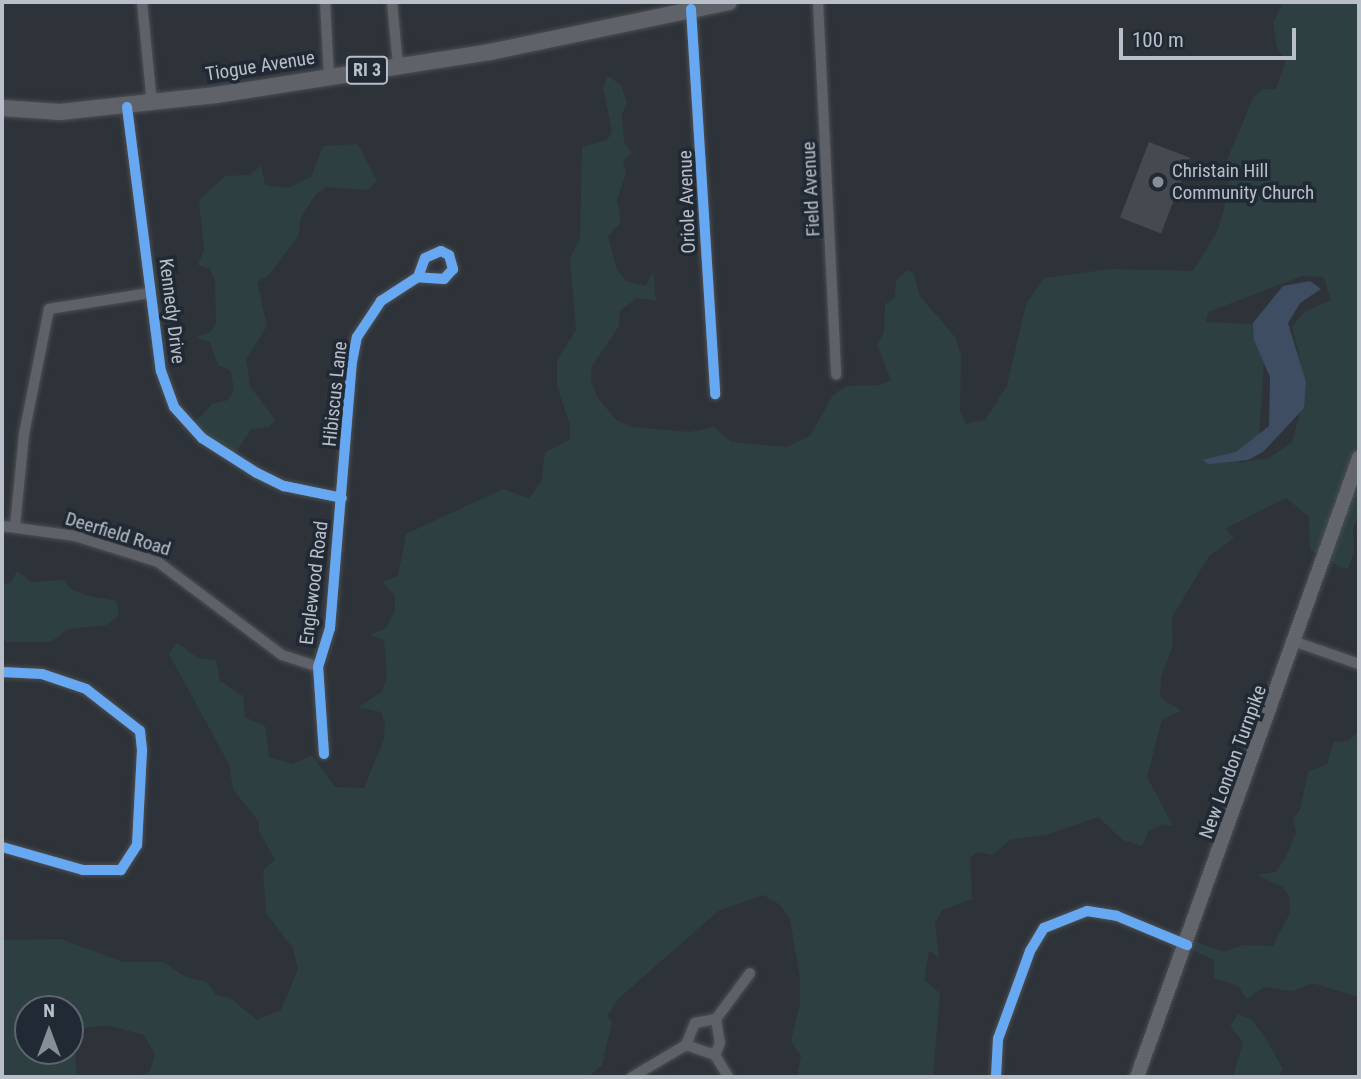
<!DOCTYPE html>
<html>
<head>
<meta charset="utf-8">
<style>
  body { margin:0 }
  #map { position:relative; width:1361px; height:1079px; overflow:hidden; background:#2e3339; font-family:"Roboto Condensed",sans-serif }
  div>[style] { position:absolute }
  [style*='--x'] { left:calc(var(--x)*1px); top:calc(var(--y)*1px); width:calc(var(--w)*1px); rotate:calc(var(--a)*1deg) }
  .green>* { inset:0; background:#2e3f41 }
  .water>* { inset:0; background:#3e4d62 }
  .building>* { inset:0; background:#464a50; transform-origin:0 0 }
  .roads { filter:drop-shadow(0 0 2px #4c4f54) drop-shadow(0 0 2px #4c4f54) }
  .minor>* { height:10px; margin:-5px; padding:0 5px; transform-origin:5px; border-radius:5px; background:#5e6168 }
  .secondary>* { height:14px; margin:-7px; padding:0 7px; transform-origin:7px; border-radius:7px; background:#62656c }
  .primary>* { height:16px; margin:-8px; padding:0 8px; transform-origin:8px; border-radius:8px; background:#5f6369 }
  .cycleway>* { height:10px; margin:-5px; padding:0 5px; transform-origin:5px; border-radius:5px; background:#66a8f1 }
  .dots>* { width:19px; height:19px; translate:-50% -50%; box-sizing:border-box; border:4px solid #212934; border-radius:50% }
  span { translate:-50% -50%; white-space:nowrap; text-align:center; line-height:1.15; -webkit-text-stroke:7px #212934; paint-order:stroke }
  .shield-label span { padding:2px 5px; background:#212934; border:2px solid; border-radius:5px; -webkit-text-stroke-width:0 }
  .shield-label { font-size:18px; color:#b9bfc9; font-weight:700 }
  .street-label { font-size:19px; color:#b9bfc9 }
  .poi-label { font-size:19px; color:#b9bfc9 }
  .left { translate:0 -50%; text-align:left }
  .frame { position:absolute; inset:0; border:4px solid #b9bfc9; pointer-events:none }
  .north { position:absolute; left:14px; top:995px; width:70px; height:70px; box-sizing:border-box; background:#212934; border:2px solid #5e6570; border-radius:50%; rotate:0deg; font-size:19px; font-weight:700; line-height:28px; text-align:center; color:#b9bfc9 }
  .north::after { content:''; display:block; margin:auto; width:24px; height:32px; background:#888e97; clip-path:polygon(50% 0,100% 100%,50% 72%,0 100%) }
  .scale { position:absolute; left:1119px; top:28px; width:177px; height:32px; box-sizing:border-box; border:4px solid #b9bfc9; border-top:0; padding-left:9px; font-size:21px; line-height:24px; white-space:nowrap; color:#b9bfc9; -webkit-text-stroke:5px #212934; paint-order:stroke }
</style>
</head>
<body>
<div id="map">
  <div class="green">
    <div style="clip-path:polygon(evenodd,1283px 2px,1359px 2px,1359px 514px,1353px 528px,1354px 553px,1348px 568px,1344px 569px,1310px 550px,1309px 517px,1286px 498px,1225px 529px,1234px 538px,1209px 556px,1172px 617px,1173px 645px,1161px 676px,1160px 697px,1181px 711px,1162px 719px,1147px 777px,1173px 826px,1162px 824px,1148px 832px,1142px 846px,1123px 840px,1098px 817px,1049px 834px,1010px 840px,992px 855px,977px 852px,970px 858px,972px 899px,942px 910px,935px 924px,939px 957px,929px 951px,924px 980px,940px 993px,933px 1077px,797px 1077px,801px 1056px,791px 1041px,800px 1004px,800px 978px,790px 919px,779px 904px,763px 895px,718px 911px,618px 999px,607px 1016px,612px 1022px,602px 1065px,588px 1077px,139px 1077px,150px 1071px,155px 1054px,144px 1035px,107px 1025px,79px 1029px,74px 1037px,77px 1077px,2px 1077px,2px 940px,61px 939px,123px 962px,163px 962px,186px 977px,207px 982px,216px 995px,230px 998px,257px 1020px,281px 1010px,298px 969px,293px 948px,266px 913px,263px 870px,275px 860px,259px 831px,259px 822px,233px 789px,229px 764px,169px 654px,177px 643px,198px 658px,216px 660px,220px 681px,243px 696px,245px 717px,265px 726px,269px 757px,292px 764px,312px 755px,335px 787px,364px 788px,384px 739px,385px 723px,381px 712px,358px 707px,382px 692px,387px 676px,384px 640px,370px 635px,386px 628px,395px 610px,395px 597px,383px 582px,398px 576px,406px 534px,503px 489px,529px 498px,541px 482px,545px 452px,570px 440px,570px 425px,557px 386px,557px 360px,576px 330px,570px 258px,580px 239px,582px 147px,607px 140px,612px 132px,603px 87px,608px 76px,621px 85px,627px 103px,622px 114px,624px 142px,632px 153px,623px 161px,626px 173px,617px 200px,621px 222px,608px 236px,616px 267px,626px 281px,646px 286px,653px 271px,656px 301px,637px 298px,620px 311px,619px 326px,592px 366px,591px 380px,597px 397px,615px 419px,631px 427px,690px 432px,714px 427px,731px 442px,787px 447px,810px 436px,833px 395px,846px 386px,880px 385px,891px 380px,877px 345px,884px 332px,885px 304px,895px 298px,896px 280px,907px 270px,913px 272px,920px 296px,955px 337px,961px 355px,960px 411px,966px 424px,985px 420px,1007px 386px,1026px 304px,1044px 278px,1111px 269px,1193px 271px,1218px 230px,1229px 190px,1227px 160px,1253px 98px,1263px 89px,1276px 89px,1286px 60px,1277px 49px,1273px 23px,1283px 2px,1302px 276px,1324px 277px,1331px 300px,1304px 312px,1292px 327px,1299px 354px,1300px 412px,1292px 442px,1269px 458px,1238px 463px,1259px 439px,1265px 346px,1254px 324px,1206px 322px,1208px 312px,1302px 276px,1283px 2px,28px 1009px,70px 1009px,70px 1051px,28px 1051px,28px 1009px)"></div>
    <div style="clip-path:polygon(358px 144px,377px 181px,368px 190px,326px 187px,315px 195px,301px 218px,298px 236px,270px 274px,257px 282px,267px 326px,246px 359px,250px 386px,275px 420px,268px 427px,251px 429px,233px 457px,191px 426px,212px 404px,228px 400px,234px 391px,231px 371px,218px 365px,210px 342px,196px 337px,211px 332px,216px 324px,215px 281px,210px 269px,198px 265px,204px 250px,199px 200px,225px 176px,249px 175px,261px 166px,265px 185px,288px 188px,311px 177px,323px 146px)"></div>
    <div style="clip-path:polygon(17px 571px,32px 582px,65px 580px,69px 588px,84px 595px,116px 601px,119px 615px,106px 625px,69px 629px,50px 642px,7px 642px,2px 637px,2px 584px,11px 583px)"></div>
    <div style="clip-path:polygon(1359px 731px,1359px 997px,1312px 983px,1292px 991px,1264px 987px,1247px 999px,1238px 986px,1214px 978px,1214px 960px,1190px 949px,1190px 940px,1224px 952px,1242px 945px,1273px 946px,1290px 913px,1289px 897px,1283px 887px,1257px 875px,1276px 872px,1285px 859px,1296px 833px,1293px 819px,1300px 810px,1308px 772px,1327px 764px,1334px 742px,1348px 741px)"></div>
    <div style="clip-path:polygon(1238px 1014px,1251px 1019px,1263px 1034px,1283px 1069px,1279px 1077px,1233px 1077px,1243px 1042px,1230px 1027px)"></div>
  </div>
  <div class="water">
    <div style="clip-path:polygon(1310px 281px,1321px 289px,1300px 303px,1288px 323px,1306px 382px,1304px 408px,1263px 452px,1248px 460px,1209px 464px,1202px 460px,1236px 452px,1269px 426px,1270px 377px,1254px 340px,1253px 323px,1283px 286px)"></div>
  </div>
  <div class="building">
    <div style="left:1149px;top:142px;width:44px;height:81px;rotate:21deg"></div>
  </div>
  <div class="roads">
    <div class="minor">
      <div style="--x:142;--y:2;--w:102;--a:84.4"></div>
      <div style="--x:325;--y:2;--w:74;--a:86.9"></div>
      <div style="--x:392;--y:2;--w:63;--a:84.6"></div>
      <div style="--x:818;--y:2;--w:373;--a:87.2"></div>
      <div style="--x:691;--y:9;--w:386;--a:86.4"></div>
      <div style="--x:127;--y:107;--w:266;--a:82.7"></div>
      <div style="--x:161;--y:371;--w:38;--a:70"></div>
      <div style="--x:174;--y:407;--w:42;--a:47.9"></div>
      <div style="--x:202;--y:438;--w:65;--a:32.5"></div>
      <div style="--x:257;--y:473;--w:30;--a:26"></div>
      <div style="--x:284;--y:486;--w:59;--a:11.7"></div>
      <div style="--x:2;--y:526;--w:74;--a:7.8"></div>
      <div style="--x:75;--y:536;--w:87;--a:17.4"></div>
      <div style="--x:158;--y:562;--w:155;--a:36.9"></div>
      <div style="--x:282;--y:655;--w:38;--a:18"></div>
      <div style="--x:15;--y:526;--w:92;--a:-84.4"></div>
      <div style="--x:24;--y:434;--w:127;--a:-78.7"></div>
      <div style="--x:49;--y:309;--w:102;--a:-9"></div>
      <div style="--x:1296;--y:642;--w:67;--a:19.2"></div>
      <div style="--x:2;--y:672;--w:40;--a:2.9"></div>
      <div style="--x:42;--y:674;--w:46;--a:18.8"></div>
      <div style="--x:86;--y:689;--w:68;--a:37.9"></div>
      <div style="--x:140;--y:731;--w:19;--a:84"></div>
      <div style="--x:142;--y:750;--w:95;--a:93"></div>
      <div style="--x:137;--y:845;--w:30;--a:123"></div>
      <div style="--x:121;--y:870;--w:38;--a:180"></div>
      <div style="--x:83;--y:870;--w:84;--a:-164.1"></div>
      <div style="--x:324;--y:754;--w:87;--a:-93.9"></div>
      <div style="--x:318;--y:667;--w:41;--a:-72.9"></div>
      <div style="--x:330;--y:628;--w:267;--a:-85.3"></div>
      <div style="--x:352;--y:362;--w:25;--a:-79"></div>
      <div style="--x:357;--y:337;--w:43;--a:-56.3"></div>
      <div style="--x:381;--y:301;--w:44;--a:-33"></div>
      <div style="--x:418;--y:277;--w:20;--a:-70"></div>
      <div style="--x:425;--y:258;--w:17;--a:-24"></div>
      <div style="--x:441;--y:251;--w:9;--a:27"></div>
      <div style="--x:449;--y:255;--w:15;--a:74"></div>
      <div style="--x:453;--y:269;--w:13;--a:132"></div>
      <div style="--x:444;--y:279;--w:26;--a:-176"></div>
      <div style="--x:716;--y:1019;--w:57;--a:-53.5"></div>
      <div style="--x:715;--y:1055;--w:26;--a:59"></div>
      <div style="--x:632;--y:1077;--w:63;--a:-30.7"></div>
      <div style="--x:686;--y:1045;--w:24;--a:-68"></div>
      <div style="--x:695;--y:1023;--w:21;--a:-11"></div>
      <div style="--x:716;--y:1019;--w:24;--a:81"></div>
      <div style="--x:720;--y:1043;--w:13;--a:113"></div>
      <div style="--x:715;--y:1055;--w:31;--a:-161"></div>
      <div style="--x:996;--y:1077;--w:38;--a:-87"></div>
      <div style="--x:998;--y:1039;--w:94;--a:-70"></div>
      <div style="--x:1030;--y:951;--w:27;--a:-59"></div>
      <div style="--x:1044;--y:928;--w:46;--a:-21.6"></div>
      <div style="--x:1087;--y:911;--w:30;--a:9"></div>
      <div style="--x:1117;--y:916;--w:76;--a:22.5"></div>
    </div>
    <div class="secondary">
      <div style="--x:1137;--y:1077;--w:658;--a:-70.27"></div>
    </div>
    <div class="primary">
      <div style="--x:2;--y:108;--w:58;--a:3.9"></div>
      <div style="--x:60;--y:112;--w:157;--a:-6.2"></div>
      <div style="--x:216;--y:95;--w:277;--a:-8.9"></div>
      <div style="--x:490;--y:52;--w:244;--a:-11.8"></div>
    </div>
  </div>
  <div class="cycleway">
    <div style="--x:691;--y:9;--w:386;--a:86.4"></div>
    <div style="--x:127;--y:107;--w:266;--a:82.7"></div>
    <div style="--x:161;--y:371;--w:38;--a:70"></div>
    <div style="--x:174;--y:407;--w:42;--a:47.9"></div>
    <div style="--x:202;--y:438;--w:65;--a:32.5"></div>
    <div style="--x:257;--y:473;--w:30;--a:26"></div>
    <div style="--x:284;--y:486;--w:59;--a:11.7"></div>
    <div style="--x:2;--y:672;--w:40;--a:2.9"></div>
    <div style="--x:42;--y:674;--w:46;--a:18.8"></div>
    <div style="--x:86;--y:689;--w:68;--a:37.9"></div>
    <div style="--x:140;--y:731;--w:19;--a:84"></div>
    <div style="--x:142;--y:750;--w:95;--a:93"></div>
    <div style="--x:137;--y:845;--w:30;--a:123"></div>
    <div style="--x:121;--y:870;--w:38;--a:180"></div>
    <div style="--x:83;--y:870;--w:84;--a:-164.1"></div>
    <div style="--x:324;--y:754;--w:87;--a:-93.9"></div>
    <div style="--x:318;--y:667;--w:41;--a:-72.9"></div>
    <div style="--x:330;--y:628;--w:267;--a:-85.3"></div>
    <div style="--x:352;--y:362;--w:25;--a:-79"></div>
    <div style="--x:357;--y:337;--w:43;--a:-56.3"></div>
    <div style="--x:381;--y:301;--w:44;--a:-33"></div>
    <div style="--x:418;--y:277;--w:20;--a:-70"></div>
    <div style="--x:425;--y:258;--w:17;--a:-24"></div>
    <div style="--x:441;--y:251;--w:9;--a:27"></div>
    <div style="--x:449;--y:255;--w:15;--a:74"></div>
    <div style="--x:453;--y:269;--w:13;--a:132"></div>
    <div style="--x:444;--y:279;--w:26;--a:-176"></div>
    <div style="--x:996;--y:1077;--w:38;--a:-87"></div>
    <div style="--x:998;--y:1039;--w:94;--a:-70"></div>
    <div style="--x:1030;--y:951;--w:27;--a:-59"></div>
    <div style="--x:1044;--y:928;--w:46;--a:-21.6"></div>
    <div style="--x:1087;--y:911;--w:30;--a:9"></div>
    <div style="--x:1117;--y:916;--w:76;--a:22.5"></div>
  </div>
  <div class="dots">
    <div style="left:1158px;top:182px;background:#888e97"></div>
  </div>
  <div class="shield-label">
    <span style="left:367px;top:70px">RI 3</span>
  </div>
  <div class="street-label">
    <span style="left:260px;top:66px;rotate:-9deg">Tiogue Avenue</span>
    <span style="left:811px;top:189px;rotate:-93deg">Field Avenue</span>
    <span style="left:687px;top:202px;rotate:-92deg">Oriole Avenue</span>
    <span style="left:172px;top:311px;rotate:83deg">Kennedy Drive</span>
    <span style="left:335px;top:394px;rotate:-84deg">Hibiscus Lane</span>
    <span style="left:118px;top:534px;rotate:17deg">Deerfield Road</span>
    <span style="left:314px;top:583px;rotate:-83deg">Englewood Road</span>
    <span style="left:1233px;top:762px;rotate:-70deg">New London Turnpike</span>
  </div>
  <div class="poi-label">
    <span class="left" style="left:1172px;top:182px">Christain Hill<br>Community Church</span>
  </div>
  <div class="frame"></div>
  <div class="north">N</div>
  <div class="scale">100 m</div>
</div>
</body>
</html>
